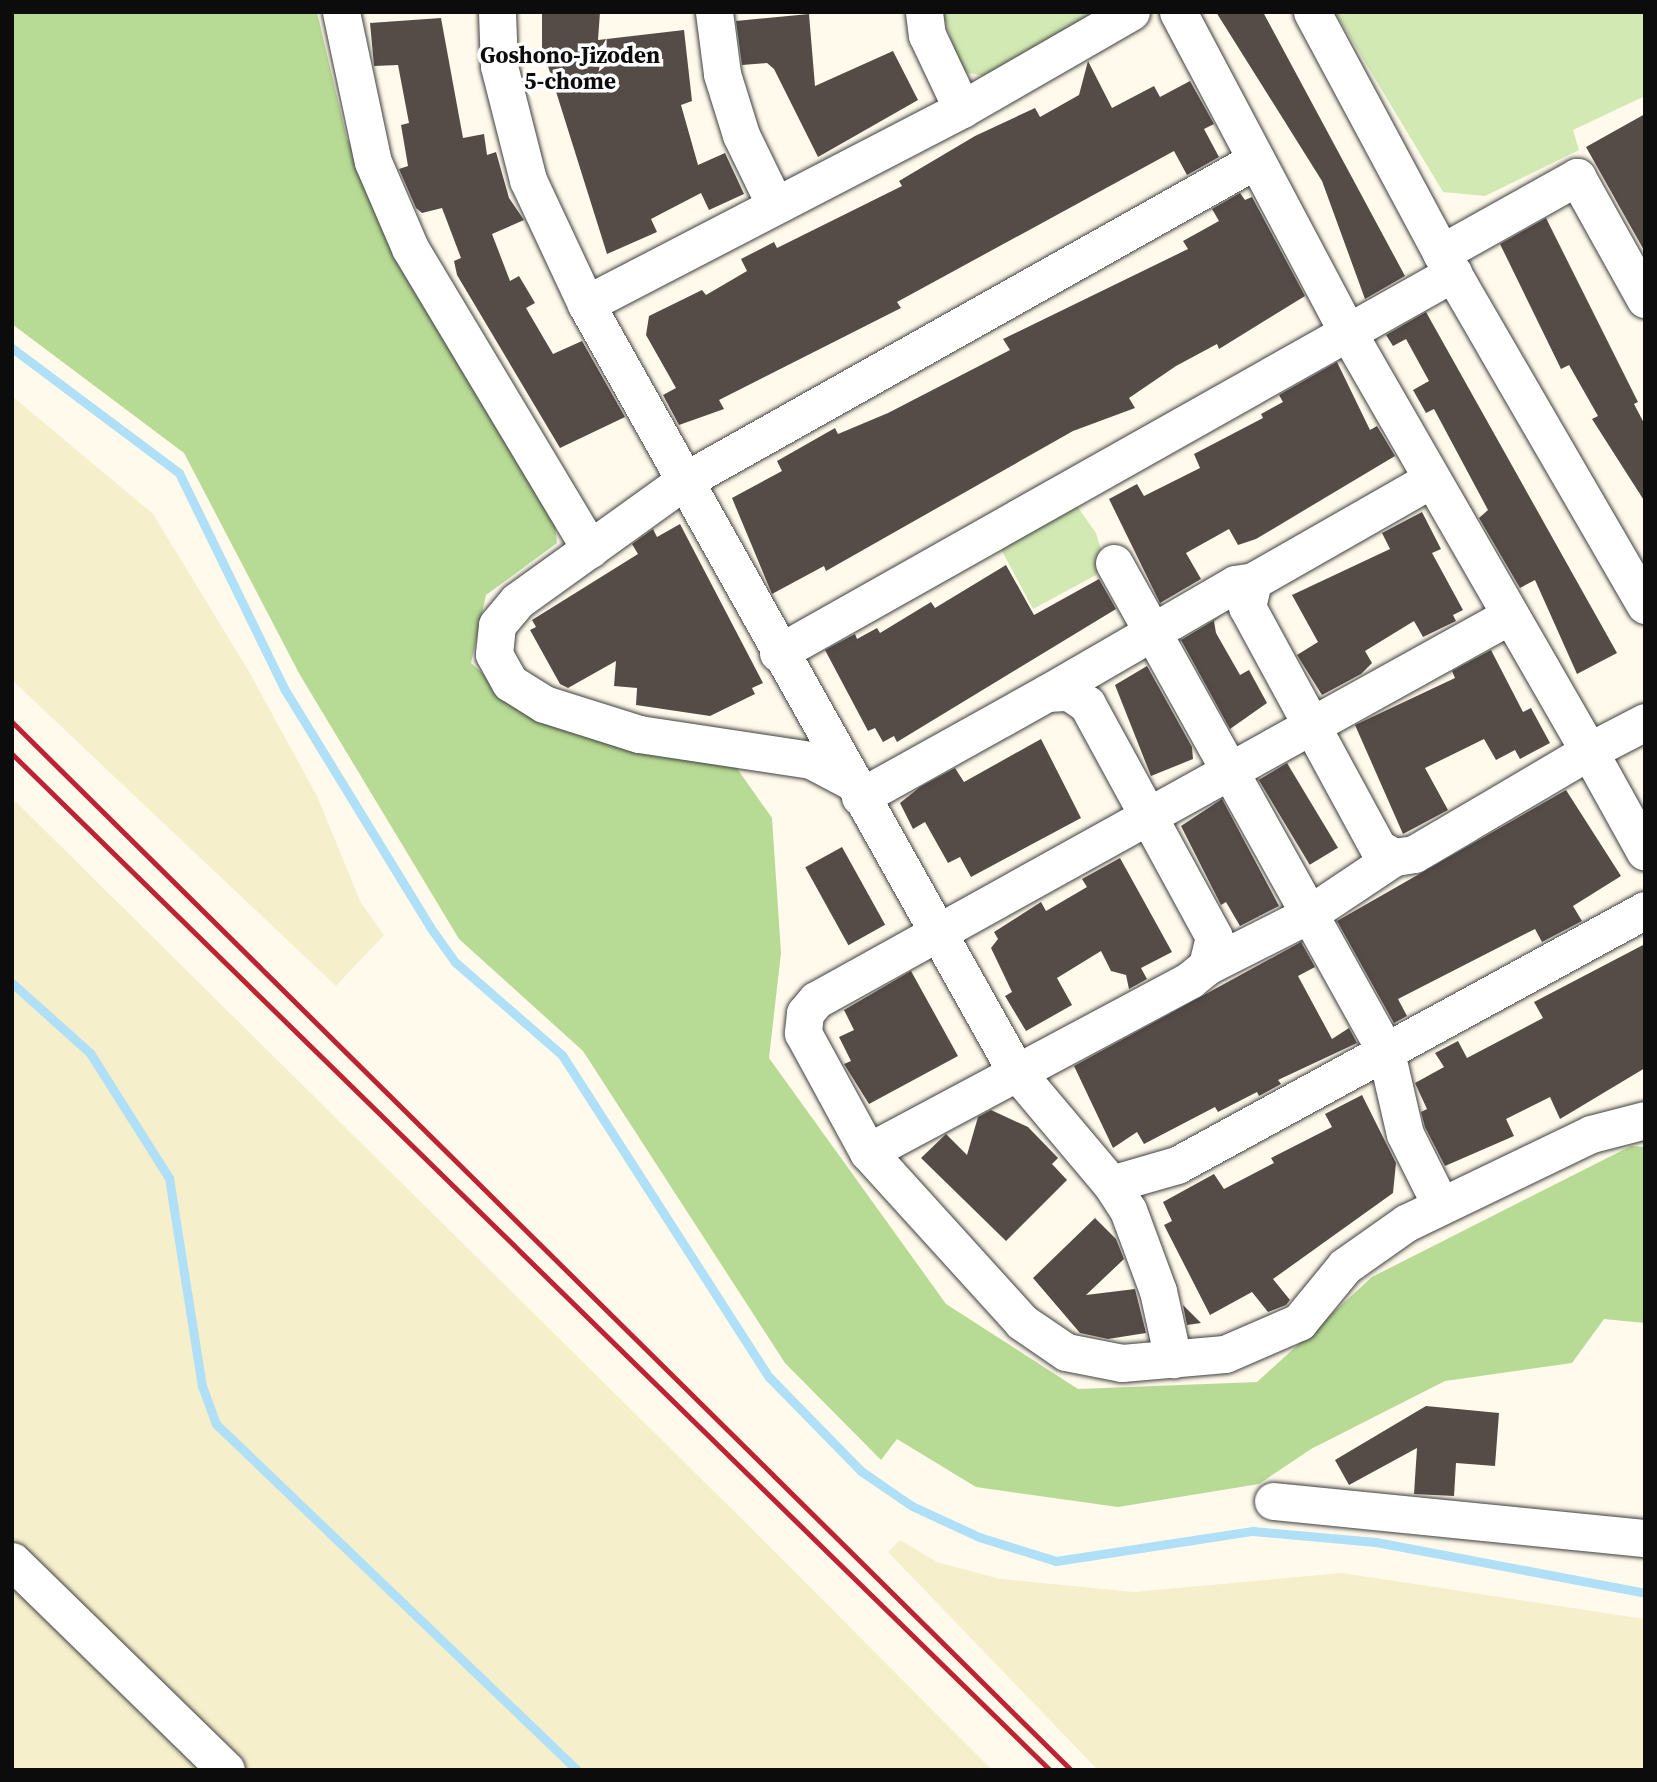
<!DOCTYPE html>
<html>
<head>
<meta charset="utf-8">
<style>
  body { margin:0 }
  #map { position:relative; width:1657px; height:1782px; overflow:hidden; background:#fffaeb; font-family:"Source Serif 4",serif }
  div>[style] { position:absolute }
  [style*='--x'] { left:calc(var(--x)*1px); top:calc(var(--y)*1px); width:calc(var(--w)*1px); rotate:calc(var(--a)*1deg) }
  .farmland>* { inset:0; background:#f5efcb }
  .green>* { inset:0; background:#d3e9b4 }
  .forest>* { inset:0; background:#b7da94 }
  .stream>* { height:9px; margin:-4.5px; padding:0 4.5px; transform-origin:4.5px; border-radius:4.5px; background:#afe0f7 }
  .building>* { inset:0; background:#554c48; transform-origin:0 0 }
  .roads { filter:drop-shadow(0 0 2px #3f3f3f) drop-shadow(0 0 2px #3f3f3f) }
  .minor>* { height:37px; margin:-18.5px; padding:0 18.5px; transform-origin:18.5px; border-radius:18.5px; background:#fff }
  .rail>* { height:5px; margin:-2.5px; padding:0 2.5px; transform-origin:2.5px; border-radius:2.5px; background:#bd2332 }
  span { translate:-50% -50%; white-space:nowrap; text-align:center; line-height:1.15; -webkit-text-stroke:7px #fff; paint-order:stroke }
  .neighbourhood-label { font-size:23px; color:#0c0c0c; font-weight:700 }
  .frame { position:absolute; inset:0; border:14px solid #0c0c0c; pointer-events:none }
</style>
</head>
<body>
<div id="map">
  <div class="farmland">
    <div style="clip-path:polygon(12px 396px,153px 514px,248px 670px,317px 796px,361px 903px,384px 935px,336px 986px,12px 680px)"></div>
    <div style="clip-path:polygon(12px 798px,757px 1534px,992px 1770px,12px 1770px)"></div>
    <div style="clip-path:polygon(900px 1540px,937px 1562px,1000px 1579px,1134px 1592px,1342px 1573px,1645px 1619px,1645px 1770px,1098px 1770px,888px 1552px)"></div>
  </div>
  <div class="green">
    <div style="clip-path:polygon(942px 12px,1100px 12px,985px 76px,962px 72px)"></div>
    <div style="clip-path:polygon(1335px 12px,1645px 12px,1645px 96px,1573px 130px,1579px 150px,1485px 196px,1443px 192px)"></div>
    <div style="clip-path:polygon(1070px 496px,1096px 533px,1104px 560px,1096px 575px,1033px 609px,995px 538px)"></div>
  </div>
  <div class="forest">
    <div style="clip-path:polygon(12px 12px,317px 12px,347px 139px,551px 488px,557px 543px,486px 595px,471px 663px,535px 719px,729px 757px,772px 818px,781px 953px,769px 1058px,946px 1304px,1078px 1389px,1257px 1382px,1372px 1277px,1631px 1146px,1645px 1147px,1645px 1323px,1604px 1319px,1572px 1363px,1445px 1381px,1311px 1449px,1259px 1484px,1118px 1507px,976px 1487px,897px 1439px,881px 1460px,785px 1363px,583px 1051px,459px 939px,300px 675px,184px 453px,12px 324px)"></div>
  </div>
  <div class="stream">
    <div style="--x:12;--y:348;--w:209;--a:36.8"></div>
    <div style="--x:179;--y:473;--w:242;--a:64"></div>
    <div style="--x:285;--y:690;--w:278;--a:58.5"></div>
    <div style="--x:430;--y:927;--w:43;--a:54.5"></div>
    <div style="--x:455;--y:962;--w:142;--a:41"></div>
    <div style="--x:562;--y:1055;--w:383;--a:57.3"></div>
    <div style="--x:769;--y:1377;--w:132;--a:45.6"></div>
    <div style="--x:861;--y:1471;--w:62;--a:34.5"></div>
    <div style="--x:912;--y:1506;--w:74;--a:24.8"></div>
    <div style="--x:979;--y:1537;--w:81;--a:17.3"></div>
    <div style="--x:1056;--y:1561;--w:199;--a:-8.7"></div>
    <div style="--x:1253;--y:1531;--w:123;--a:5.1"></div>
    <div style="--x:1376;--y:1542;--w:274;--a:10.7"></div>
    <div style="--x:12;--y:983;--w:105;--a:41.9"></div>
    <div style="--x:90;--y:1053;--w:148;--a:57.7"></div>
    <div style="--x:169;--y:1178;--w:211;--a:81"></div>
    <div style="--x:202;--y:1386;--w:40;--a:69.8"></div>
    <div style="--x:216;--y:1424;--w:500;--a:43.78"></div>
  </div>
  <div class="building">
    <div style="clip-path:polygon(542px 12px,600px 12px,598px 40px,684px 30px,692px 101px,681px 105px,698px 165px,725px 153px,744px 194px,709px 210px,701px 193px,651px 219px,657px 232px,607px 254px,542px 47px)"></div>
    <div style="clip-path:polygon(1216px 12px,1263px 12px,1405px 276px,1365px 299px,1322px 181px)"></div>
    <div style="clip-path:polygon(809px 14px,815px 86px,893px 51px,918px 100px,818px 157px,774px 69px,767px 63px,742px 65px,736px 21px)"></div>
    <div style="clip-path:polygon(441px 18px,463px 138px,484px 134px,487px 155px,496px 152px,509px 198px,524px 220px,492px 234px,510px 281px,519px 276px,535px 303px,526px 308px,553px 354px,582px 341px,625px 417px,560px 448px,457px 275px,454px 261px,461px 258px,442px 208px,422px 213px,416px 208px,399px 169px,408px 166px,401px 125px,409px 123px,398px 65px,374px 66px,370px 23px)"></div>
    <div style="clip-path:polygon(1088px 61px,1112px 108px,1154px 86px,1160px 97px,1190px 81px,1214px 124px,1204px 129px,1219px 157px,1187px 175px,1174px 151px,897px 302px,901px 308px,719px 400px,724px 409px,679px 425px,663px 395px,676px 388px,646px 335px,649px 316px,702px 290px,706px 295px,747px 271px,741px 259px,774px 242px,777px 248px,902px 186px,899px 181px,975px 136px,1035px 108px,1040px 117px,1079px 95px)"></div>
    <div style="clip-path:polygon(1645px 114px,1645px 252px,1586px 147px)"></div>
    <div style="clip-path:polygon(1240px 193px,1245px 200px,1252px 197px,1305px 296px,1219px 349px,1217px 344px,1176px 366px,1129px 398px,1135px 408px,1073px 431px,826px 571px,824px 566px,772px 594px,732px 498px,782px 471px,777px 461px,835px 428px,838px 434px,888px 413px,1010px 350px,1003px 339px,1188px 249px,1183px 241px,1219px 221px,1212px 209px)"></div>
    <div style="clip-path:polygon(1546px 218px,1638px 402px,1634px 404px,1645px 425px,1645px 502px,1592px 419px,1598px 416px,1569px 365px,1561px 369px,1500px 244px)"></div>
    <div style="clip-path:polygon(1426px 312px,1617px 653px,1577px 674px,1535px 580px,1520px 588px,1479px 518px,1488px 510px,1434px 409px,1426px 413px,1413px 390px,1429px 381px,1406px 339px,1393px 346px,1386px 335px)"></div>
    <div style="clip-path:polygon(1337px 362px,1370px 430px,1377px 426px,1395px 456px,1256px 539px,1238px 545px,1229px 529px,1186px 553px,1201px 579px,1160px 603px,1109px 499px,1137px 484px,1144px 496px,1200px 468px,1194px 454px,1263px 418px,1261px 414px,1283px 402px,1279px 395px)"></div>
    <div style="clip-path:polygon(1422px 512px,1441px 549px,1432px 553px,1463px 610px,1453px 615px,1456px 621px,1423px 637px,1414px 621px,1365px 651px,1372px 663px,1361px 674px,1322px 695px,1297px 655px,1318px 642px,1292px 595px,1390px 549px,1382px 533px)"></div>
    <div style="clip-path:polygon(680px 524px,763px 683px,752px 688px,755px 694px,710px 716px,636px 705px,637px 688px,614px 686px,616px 661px,568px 688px,560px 684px,530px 630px,536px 627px,532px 620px,638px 554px,632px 544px,653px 529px,657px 537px)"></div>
    <div style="clip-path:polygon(1006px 565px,1034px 615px,1099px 579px,1116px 609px,897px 742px,894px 736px,883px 742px,875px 728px,868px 731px,825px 650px,855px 634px,857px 639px,877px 628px,880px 633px,931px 602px,935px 608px)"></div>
    <div style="clip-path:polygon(1221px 616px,1214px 621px,1216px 633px,1240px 675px,1249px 670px,1267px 703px,1230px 729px,1181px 640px)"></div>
    <div style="clip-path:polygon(1491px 650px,1523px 712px,1531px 708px,1550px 743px,1520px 759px,1515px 750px,1496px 760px,1484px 739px,1425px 768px,1448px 810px,1403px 834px,1355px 725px,1455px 678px,1452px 671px)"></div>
    <div style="clip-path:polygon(1147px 666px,1192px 747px,1193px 759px,1151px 776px,1115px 685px)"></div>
    <div style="clip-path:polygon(1041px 739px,1081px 818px,971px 877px,960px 857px,948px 863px,925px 822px,913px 829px,900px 803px,920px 787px,955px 768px,964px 782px)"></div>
    <div style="left:1287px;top:763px;width:99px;height:33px;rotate:59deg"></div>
    <div style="clip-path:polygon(1566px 790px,1621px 876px,1573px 906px,1582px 921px,1542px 942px,1535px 929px,1398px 999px,1407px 1016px,1394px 1023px,1337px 921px)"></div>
    <div style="clip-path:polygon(1222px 799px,1279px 906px,1240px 926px,1226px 902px,1221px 905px,1181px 826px)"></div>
    <div style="left:842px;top:847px;width:89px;height:42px;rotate:61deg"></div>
    <div style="clip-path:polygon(1120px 858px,1172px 952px,1141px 968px,1147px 979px,1129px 989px,1126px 975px,1111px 971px,1101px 951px,1057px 978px,1072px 1005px,1026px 1031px,1005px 996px,1012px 992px,991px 948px,998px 939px,994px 932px,1041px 902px,1046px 911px,1087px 887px,1082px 879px)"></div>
    <div style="clip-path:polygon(1301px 942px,1315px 967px,1298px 976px,1332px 1039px,1349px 1028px,1357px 1043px,1278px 1080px,1281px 1084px,1259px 1096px,1257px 1092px,1218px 1112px,1215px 1107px,1144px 1144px,1137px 1132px,1113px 1148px,1074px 1066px)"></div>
    <div style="clip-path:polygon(1645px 944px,1645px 1068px,1560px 1119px,1550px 1097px,1506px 1119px,1514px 1136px,1445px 1166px,1425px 1127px,1421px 1112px,1427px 1109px,1415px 1083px,1444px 1067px,1435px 1053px,1458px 1041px,1467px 1058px,1543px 1018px,1534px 1002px)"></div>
    <div style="clip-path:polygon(911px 971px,958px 1056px,869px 1104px,844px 1064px,851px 1061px,839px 1037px,854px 1030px,844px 1010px)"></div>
    <div style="clip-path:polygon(1362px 1095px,1396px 1163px,1393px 1193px,1273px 1279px,1290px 1300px,1286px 1305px,1268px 1312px,1252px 1292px,1210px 1315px,1164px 1225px,1172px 1221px,1163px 1202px,1214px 1174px,1224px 1189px,1274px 1163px,1271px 1158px,1332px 1127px,1325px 1114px)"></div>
    <div style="clip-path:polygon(991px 1110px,1028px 1127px,1058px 1158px,1052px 1164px,1067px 1180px,1006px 1241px,921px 1158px,946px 1134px,967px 1155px,978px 1117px)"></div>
    <div style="clip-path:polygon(1095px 1218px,1116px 1239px,1124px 1259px,1086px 1295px,1135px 1289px,1146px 1333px,1108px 1339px,1080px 1333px,1033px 1278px)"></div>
    <div style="clip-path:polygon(1183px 1305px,1201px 1323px,1187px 1325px)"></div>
    <div style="clip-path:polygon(1426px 1406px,1499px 1413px,1495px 1466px,1456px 1463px,1454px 1496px,1414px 1494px,1417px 1448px,1349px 1485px,1335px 1460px)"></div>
  </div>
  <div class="roads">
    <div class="minor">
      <div style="--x:341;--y:12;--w:153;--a:78"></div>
      <div style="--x:373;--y:162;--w:94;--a:66.7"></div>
      <div style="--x:410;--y:248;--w:351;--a:59.1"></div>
      <div style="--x:497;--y:12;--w:54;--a:87.9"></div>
      <div style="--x:499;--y:66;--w:118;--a:75.7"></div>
      <div style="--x:528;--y:180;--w:137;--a:64.9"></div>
      <div style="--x:586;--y:304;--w:878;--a:60.75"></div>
      <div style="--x:1015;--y:1070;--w:149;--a:49.9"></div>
      <div style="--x:1111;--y:1184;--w:69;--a:-16.1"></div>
      <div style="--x:1177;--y:1165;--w:533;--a:-28.58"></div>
      <div style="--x:714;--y:12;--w:63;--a:82.6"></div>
      <div style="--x:722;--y:74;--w:64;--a:72.7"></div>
      <div style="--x:741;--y:135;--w:78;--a:64.1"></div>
      <div style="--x:924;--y:12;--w:23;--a:83"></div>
      <div style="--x:927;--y:35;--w:82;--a:64.7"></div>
      <div style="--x:1178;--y:12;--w:359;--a:62.1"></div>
      <div style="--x:1346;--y:329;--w:487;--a:60.1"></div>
      <div style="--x:1589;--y:751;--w:203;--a:149.5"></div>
      <div style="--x:1414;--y:854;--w:20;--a:171"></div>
      <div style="--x:1394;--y:857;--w:18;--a:-151"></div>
      <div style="--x:1378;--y:848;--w:274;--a:-118.5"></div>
      <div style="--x:1247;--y:607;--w:27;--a:-77"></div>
      <div style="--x:1253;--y:581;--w:206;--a:-29.7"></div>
      <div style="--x:1312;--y:12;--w:273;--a:61.8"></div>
      <div style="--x:1441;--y:253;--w:407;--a:59.9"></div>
      <div style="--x:1441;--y:253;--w:156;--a:-29.2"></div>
      <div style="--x:1577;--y:177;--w:140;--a:60.9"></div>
      <div style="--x:586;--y:304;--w:424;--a:-27.4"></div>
      <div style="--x:962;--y:109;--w:195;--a:-29.9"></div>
      <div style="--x:1114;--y:563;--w:560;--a:60.92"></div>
      <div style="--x:1386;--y:1052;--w:84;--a:77"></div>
      <div style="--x:1405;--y:1134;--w:80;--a:63.4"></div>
      <div style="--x:1509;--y:616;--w:792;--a:151.01"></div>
      <div style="--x:816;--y:1000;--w:17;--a:130"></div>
      <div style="--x:805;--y:1013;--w:20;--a:96"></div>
      <div style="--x:803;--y:1033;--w:136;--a:61.4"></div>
      <div style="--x:868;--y:1152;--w:229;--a:47.8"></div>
      <div style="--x:1022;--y:1322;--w:53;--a:34.3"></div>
      <div style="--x:1066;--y:1352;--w:57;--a:11.1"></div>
      <div style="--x:1122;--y:1363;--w:103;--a:-5"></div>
      <div style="--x:1225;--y:1354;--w:81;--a:-23.4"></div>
      <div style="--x:1299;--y:1322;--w:72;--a:-50.6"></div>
      <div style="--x:1345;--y:1266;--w:75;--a:-35.2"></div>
      <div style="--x:1406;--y:1223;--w:205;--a:-25.7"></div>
      <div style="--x:1591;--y:1134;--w:56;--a:-14.5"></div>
      <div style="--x:778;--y:653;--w:775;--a:-29.38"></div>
      <div style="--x:1047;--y:693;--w:217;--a:-30.1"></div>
      <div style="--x:1235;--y:584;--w:18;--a:-9"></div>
      <div style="--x:1645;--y:722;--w:63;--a:152.6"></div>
      <div style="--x:1589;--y:751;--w:115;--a:61"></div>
      <div style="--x:851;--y:781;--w:45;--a:-152.3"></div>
      <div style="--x:811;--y:760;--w:174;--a:-171.4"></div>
      <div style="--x:639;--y:734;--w:100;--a:-162.5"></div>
      <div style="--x:544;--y:704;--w:40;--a:-148"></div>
      <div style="--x:510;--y:683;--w:33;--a:-119"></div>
      <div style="--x:494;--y:654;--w:29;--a:-84"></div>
      <div style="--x:497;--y:625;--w:31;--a:-50"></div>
      <div style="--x:517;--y:601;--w:206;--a:-35.7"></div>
      <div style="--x:684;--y:481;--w:656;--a:-29.3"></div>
      <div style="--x:860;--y:797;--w:214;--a:-29.1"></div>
      <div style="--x:1047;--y:693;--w:22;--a:-3"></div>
      <div style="--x:1069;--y:692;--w:22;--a:34"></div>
      <div style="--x:1087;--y:704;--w:265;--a:61.4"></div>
      <div style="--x:1214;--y:937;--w:30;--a:104"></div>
      <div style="--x:1207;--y:966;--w:22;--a:141"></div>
      <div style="--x:1190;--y:980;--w:365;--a:151.9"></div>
      <div style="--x:1207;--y:966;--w:111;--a:-26.8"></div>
      <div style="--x:1306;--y:916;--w:106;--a:-33.8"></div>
      <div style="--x:1111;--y:1184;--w:31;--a:57"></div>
      <div style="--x:1128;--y:1210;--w:86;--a:69.7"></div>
      <div style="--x:1158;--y:1291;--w:70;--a:77.6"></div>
      <div style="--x:1273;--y:1501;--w:374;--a:5.7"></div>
      <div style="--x:12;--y:1561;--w:299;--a:44.3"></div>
    </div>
  </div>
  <div class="rail">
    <div style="--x:12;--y:722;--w:1490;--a:44.7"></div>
    <div style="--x:12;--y:754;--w:1452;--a:44.39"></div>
  </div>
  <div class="neighbourhood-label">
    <span style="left:570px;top:68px">Goshono-Jizoden<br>5-chome</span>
  </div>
  <div class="frame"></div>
</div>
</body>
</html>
